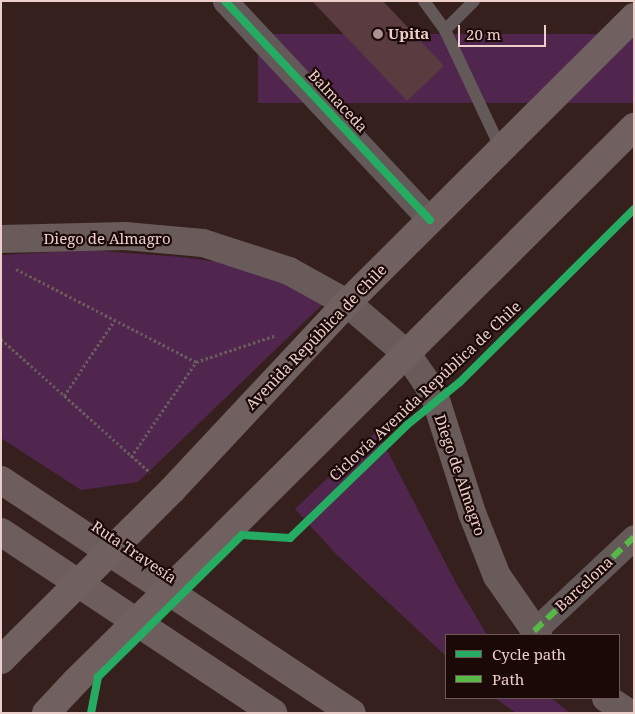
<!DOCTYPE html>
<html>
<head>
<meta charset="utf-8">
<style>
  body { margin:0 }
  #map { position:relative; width:635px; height:714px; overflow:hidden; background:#36201e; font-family:"Noto Serif",serif }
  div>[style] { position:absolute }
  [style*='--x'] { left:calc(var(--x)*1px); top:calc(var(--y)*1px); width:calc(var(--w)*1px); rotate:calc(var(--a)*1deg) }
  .green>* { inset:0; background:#51264e; transform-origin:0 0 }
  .building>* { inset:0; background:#593b40 }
  .path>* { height:3px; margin-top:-1.5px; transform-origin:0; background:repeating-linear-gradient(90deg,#695d5c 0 2.5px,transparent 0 5px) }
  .lane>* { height:12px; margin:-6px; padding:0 6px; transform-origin:6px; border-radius:6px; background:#635958 }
  .street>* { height:25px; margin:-12.5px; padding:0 12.5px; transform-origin:12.5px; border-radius:12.5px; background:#635958 }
  .secondary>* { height:28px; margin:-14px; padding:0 14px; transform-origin:14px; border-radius:14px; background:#685b5a }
  .primary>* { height:28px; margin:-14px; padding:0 14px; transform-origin:14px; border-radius:14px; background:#706160 }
  .highway>* { height:28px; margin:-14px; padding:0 14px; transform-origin:14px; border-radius:14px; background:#6d5e5d }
  .primary-bridge>* { height:28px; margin:-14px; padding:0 14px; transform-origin:14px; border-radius:14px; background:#706160 }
  .quiet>* { height:6px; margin-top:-3px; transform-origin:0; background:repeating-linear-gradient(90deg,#58b947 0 12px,transparent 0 18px) }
  .cycleway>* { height:8px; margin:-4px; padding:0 4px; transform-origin:4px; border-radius:4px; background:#26ab63 }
  .dots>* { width:14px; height:14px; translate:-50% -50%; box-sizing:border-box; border:2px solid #1b0907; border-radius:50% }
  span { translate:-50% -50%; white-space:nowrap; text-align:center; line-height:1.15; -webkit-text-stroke:4.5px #1b0907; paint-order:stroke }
  .poi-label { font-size:15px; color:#eccfcb; font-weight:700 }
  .left { translate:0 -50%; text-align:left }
  .street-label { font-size:15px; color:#eccfcb }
  .frame { position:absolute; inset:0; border:2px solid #eccfcb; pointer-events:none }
  .legend { position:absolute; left:445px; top:634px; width:175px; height:65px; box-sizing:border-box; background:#1b0907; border:1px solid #6f5855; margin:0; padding:6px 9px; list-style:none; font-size:15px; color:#eccfcb }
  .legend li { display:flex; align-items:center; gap:10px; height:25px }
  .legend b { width:25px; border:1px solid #6f5855 }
  .scale { position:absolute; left:458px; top:25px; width:88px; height:22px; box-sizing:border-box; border:2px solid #eccfcb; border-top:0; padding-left:6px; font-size:15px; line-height:18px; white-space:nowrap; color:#eccfcb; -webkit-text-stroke:4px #1b0907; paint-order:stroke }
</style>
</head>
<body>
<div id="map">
  <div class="green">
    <div style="left:634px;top:34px;width:69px;height:376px;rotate:90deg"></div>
    <div style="clip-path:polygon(87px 250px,181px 257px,270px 269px,325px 302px,138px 482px,81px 490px,1px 438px,1px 255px)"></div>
    <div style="clip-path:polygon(377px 431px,456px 583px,487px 635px,446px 635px,446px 656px,336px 554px,295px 509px)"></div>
    <div style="clip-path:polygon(495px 698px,551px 698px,570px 713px,516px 713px)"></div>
  </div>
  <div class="building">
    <div style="clip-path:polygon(312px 1px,383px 1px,444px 66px,407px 101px)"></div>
  </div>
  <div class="path">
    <div style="--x:16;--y:269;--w:203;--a:27.3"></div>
    <div style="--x:1;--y:339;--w:200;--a:41.8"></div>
    <div style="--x:64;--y:396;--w:90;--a:-56.3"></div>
    <div style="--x:131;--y:457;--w:115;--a:-55.6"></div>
    <div style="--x:196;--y:362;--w:84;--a:-18.6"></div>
  </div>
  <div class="lane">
    <div style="--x:424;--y:1;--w:36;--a:54"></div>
    <div style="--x:474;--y:1;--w:41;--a:135"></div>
    <div style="--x:445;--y:30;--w:132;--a:64.8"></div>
  </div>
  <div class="street">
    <div style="--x:225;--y:1;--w:300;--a:46.9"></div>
    <div style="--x:534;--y:631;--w:137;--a:-43.2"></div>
  </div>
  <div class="secondary">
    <div style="--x:1;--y:239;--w:124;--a:-1.4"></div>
    <div style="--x:125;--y:236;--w:78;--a:5.1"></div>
    <div style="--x:203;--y:243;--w:90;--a:18"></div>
    <div style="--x:289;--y:271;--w:66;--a:28.9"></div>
    <div style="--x:347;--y:303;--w:77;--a:40.3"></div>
    <div style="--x:406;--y:353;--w:35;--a:55"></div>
    <div style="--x:426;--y:382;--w:17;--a:59"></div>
    <div style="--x:435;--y:397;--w:122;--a:72.3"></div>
    <div style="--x:472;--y:513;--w:68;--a:68.4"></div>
    <div style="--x:497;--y:576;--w:72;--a:55.2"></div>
    <div style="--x:606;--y:698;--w:27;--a:33"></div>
  </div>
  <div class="primary">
    <div style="--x:172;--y:490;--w:256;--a:-46.9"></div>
    <div style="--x:347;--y:303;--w:405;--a:-44.9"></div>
    <div style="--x:226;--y:533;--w:576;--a:-44.86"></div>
    <div style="--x:1;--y:660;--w:28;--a:-45"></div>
    <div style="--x:46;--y:713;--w:42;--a:-46.9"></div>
  </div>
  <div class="highway">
    <div style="--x:1;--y:480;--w:421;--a:33.6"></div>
    <div style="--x:1;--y:532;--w:327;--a:33.6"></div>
  </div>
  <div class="primary-bridge">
    <div style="--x:21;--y:640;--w:213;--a:-44.8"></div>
    <div style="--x:75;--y:682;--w:212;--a:-44.6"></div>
  </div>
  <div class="quiet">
    <div style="--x:534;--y:631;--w:137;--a:-43.2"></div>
  </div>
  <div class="cycleway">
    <div style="--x:225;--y:1;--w:300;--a:46.9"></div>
    <div style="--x:91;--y:713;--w:37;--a:-79"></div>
    <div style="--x:98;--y:677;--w:202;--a:-44.6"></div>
    <div style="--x:242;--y:535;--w:48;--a:3.6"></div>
    <div style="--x:290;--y:538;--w:163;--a:-44"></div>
    <div style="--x:407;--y:425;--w:68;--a:-39.1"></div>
    <div style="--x:460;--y:382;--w:245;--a:-44.8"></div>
  </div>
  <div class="dots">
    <div style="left:378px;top:34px;background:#ac928e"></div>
  </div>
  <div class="poi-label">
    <span class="left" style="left:388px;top:34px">Upita</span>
  </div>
  <div class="street-label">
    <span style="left:338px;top:101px;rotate:47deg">Balmaceda</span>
    <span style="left:107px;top:239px">Diego de Almagro</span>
    <span style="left:316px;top:337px;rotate:-46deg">Avenida República de Chile</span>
    <span style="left:425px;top:391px;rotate:-43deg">Ciclovía Avenida República de Chile</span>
    <span style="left:460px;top:475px;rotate:71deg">Diego de Almagro</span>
    <span style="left:134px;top:552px;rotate:34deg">Ruta Travesía</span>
    <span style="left:584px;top:584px;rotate:-43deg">Barcelona</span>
  </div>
  <div class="frame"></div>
  <ul class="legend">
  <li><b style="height:6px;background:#26ab63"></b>Cycle path</li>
  <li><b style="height:6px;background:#58b947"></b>Path</li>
  </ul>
  <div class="scale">20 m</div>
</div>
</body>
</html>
